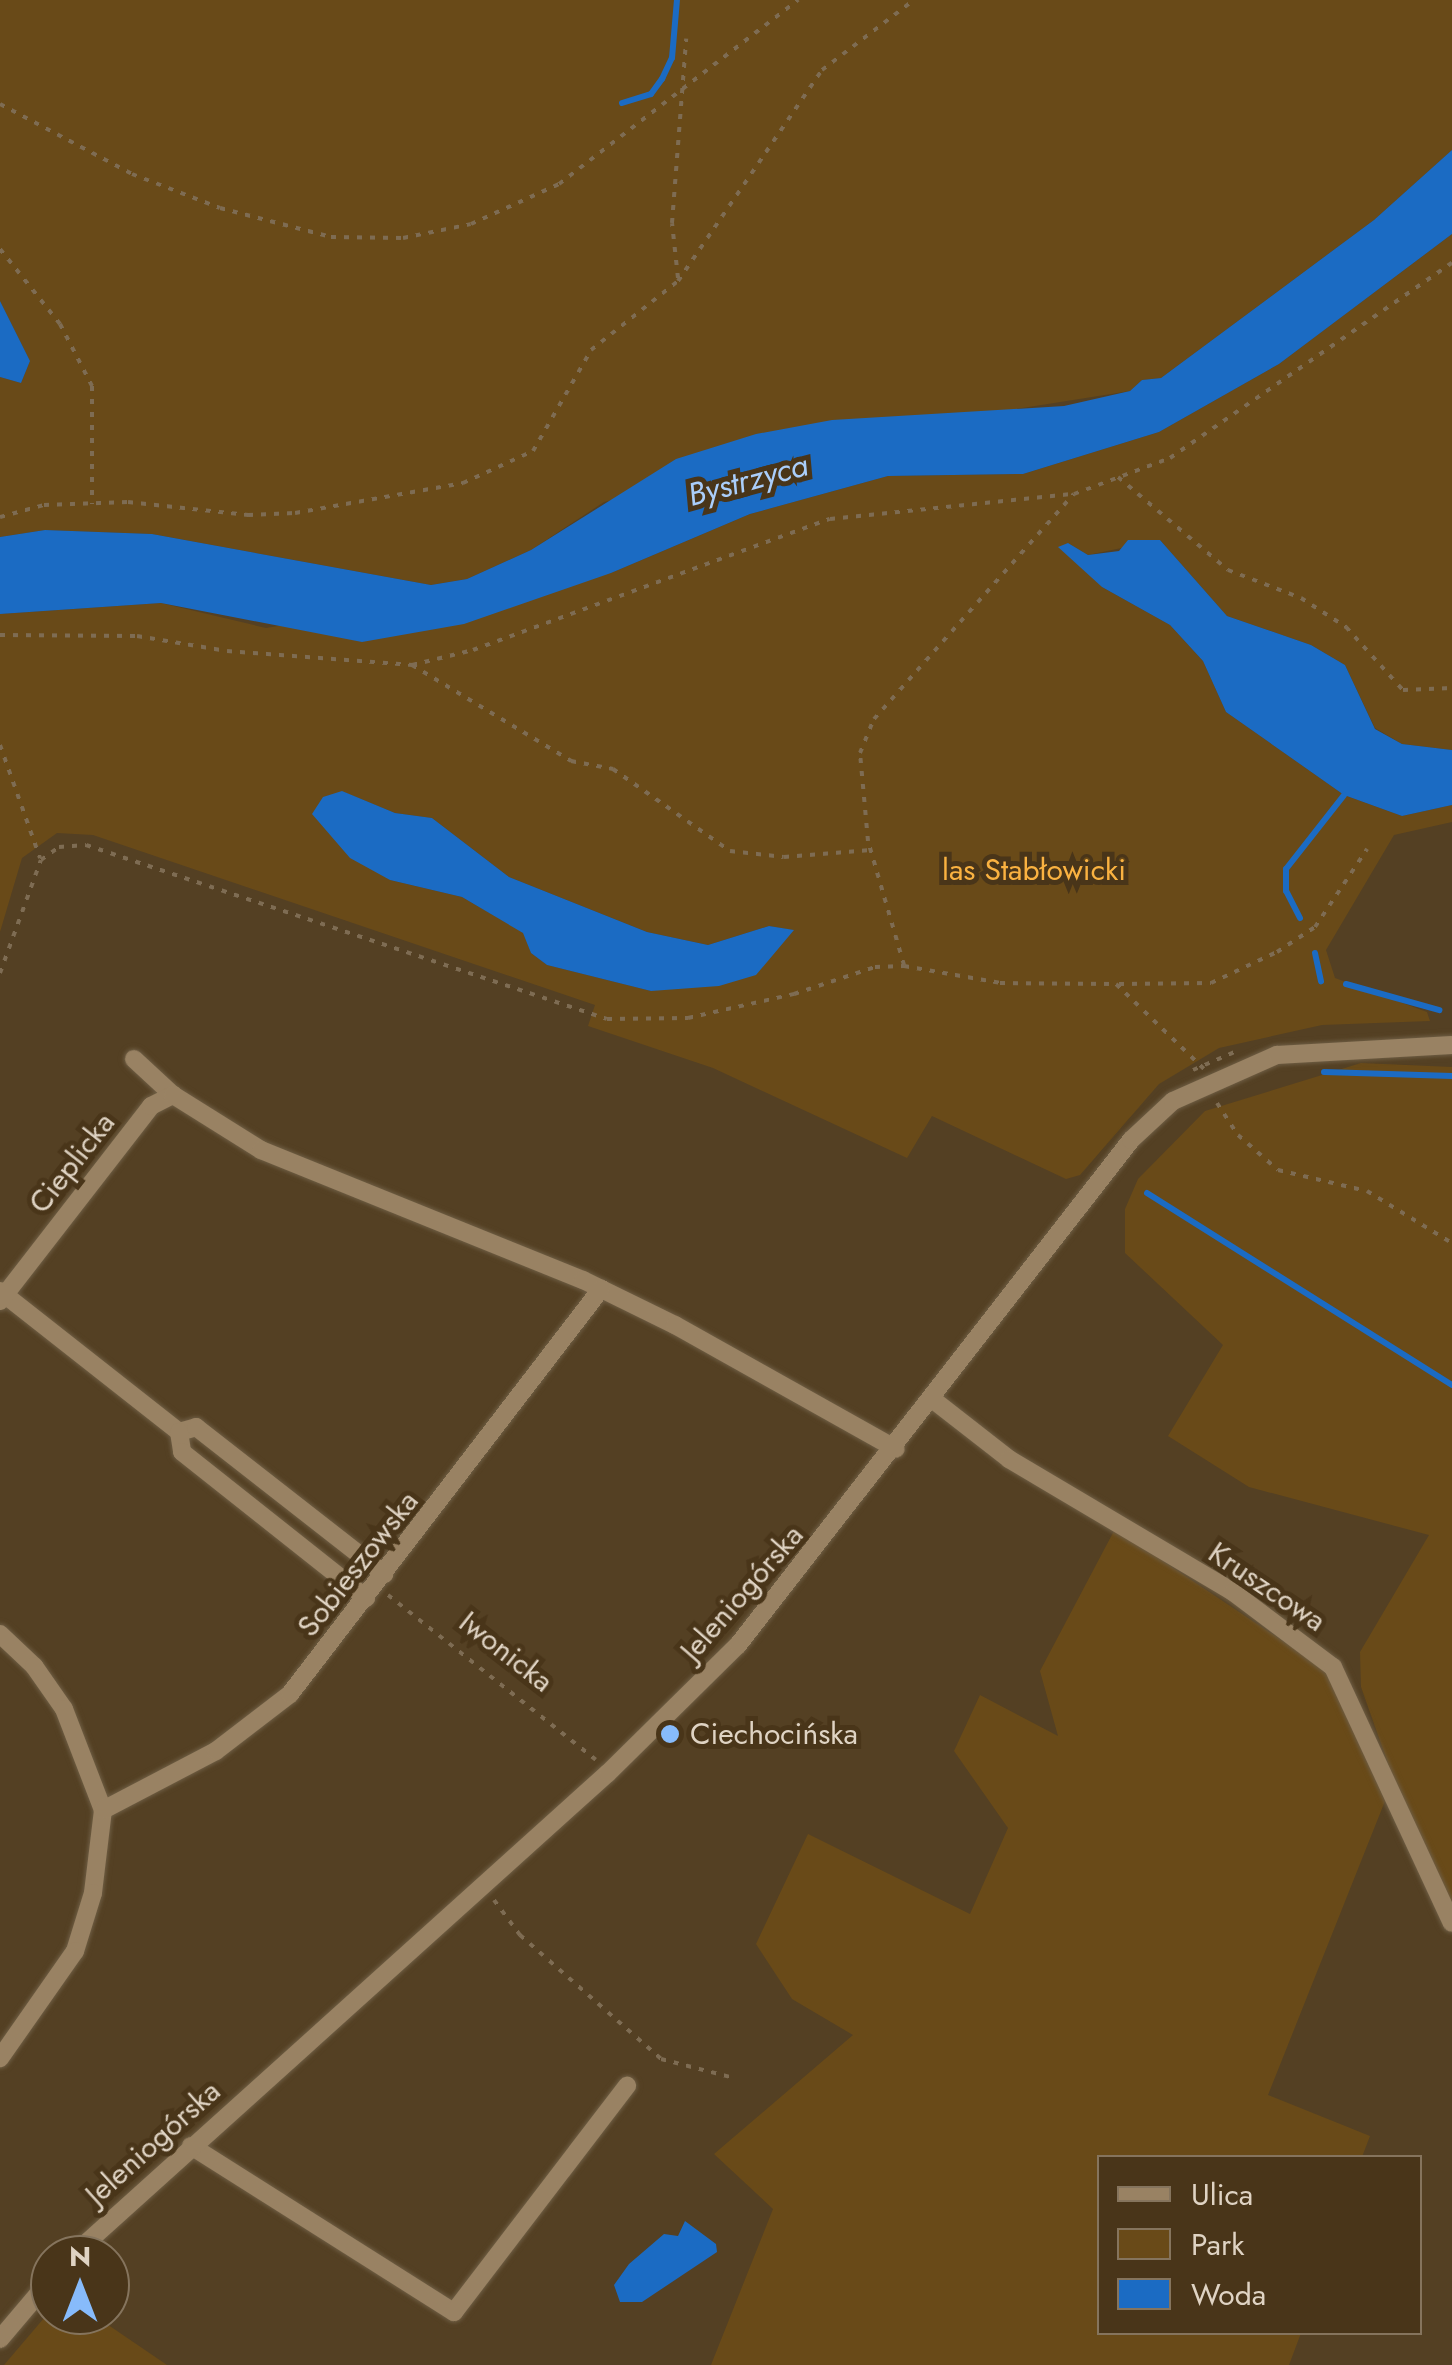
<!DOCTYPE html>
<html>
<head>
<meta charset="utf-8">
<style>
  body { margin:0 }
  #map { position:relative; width:1452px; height:2365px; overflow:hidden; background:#544023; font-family:Jost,sans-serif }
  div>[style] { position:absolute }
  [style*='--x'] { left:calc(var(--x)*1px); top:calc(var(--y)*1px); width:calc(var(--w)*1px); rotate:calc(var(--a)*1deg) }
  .green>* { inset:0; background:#694a18 }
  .water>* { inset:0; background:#1b6bc3 }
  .stream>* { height:6px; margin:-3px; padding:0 3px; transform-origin:3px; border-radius:3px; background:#1b6bc3 }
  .path>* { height:4px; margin-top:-2px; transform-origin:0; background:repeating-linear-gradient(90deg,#7e6c53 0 5px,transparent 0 13px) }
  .roads { filter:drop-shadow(0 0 2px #6e5d44) drop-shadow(0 0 2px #6e5d44) }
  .minor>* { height:18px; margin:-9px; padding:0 9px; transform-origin:9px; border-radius:9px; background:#998263 }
  .dots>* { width:28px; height:28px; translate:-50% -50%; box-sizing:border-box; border:5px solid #493519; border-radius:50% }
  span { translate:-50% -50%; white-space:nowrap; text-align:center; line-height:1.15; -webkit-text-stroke:10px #493519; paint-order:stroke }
  .park-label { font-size:30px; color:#fab241 }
  .street-label { font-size:30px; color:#dfd3c3 }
  .poi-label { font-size:30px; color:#dfd3c3 }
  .left { translate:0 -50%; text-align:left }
  .water-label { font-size:32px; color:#aacefb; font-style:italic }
  .legend { position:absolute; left:1097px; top:2155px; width:325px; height:180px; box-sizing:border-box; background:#493519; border:2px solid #85745d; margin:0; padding:12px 18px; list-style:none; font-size:30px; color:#dfd3c3 }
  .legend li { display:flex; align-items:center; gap:20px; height:50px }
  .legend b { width:50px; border:2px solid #85745d }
  .north { position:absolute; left:30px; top:2235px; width:100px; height:100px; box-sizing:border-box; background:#493519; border:2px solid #85745d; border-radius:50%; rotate:0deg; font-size:28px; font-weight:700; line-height:40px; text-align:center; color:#dfd3c3 }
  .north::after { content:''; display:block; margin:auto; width:35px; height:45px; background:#87bbfb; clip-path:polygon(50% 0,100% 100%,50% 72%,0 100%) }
</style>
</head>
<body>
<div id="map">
  <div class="green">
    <div style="clip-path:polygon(0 0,1452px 0,1452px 150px,1374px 220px,1161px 378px,1142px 380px,1130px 391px,966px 417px,604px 502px,531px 550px,467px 579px,431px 585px,152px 534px,45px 530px,0 537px,0 377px,21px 383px,30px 361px,0 301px)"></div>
    <div style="clip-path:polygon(evenodd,1452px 234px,1452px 750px,1402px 744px,1375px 728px,1345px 665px,1311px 645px,1227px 616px,1160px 540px,1088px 555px,1068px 543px,1102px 587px,1170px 625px,1203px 661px,1226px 712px,1344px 795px,1402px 816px,1452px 805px,1452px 822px,1394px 835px,1326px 950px,1335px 978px,1427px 1012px,1430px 1021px,1322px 1025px,1219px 1048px,1159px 1084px,1080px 1175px,1066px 1179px,932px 1116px,907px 1158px,713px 1068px,588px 1026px,595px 1005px,93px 835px,57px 833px,22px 858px,0 932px,0 614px,161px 603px,266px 628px,611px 573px,750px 514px,888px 476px,1023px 474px,1159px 432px,1279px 364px,1452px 234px,341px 791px,395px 813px,432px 818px,509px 877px,647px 932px,708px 945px,769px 926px,793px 930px,651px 991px,547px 965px,531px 953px,524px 933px,462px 897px,390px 880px,341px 791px)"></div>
    <div style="clip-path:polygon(1361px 1063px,1452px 1067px,1452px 1902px,1390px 1769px,1361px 1687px,1360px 1652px,1429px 1535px,1249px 1487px,1168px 1436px,1223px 1345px,1125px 1253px,1125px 1209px,1138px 1179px,1205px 1111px)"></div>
    <div style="clip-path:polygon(1115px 1529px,1326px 1670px,1385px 1801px,1268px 2095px,1370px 2136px,1362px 2157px,1100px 2158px,1100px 2332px,1301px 2333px,1289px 2365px,711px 2365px,773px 2209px,714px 2154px,853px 2035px,792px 1999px,756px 1944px,808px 1834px,970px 1914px,1008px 1828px,954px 1751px,980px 1695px,1058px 1736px,1040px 1671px)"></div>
    <div style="clip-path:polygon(50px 2311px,98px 2318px,167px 2365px,4px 2365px)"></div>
  </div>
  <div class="water">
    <div style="clip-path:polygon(1452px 150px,1452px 234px,1279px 364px,1159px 432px,1023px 474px,888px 476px,750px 514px,611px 573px,464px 624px,362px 642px,161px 603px,0 614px,0 537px,45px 530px,152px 534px,431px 585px,467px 579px,531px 550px,676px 459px,756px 434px,832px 420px,1064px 406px,1130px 391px,1142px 380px,1161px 378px,1374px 220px)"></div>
    <div style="clip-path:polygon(0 301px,30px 361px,21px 383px,0 377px)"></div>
    <div style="clip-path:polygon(1128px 540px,1160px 540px,1227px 616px,1311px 645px,1345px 665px,1375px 729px,1402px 744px,1452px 750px,1452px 805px,1402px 816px,1344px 795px,1226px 712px,1203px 661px,1170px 625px,1102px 587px,1058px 547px,1068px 543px,1088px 555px,1119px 551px)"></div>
    <div style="clip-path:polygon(342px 791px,395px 813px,432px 818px,509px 877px,647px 932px,708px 945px,769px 926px,794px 930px,756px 975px,719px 986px,651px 991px,547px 965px,531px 953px,523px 933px,462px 897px,390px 880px,350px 858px,312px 814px,323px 797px)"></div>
    <div style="clip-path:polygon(685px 2221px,716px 2244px,717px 2252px,642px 2302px,620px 2302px,614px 2285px,629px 2264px,664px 2234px,678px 2236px)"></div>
  </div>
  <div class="stream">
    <div style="--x:622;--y:103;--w:30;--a:-17"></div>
    <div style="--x:651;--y:94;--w:19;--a:-54"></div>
    <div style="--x:662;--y:79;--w:23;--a:-65"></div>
    <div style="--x:672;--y:58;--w:58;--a:-85.1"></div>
    <div style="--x:1300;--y:918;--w:30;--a:-117"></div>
    <div style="--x:1286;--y:891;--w:22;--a:-90"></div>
    <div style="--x:1286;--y:869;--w:94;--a:-51.9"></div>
    <div style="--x:1315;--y:953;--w:29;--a:78"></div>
    <div style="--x:1346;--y:984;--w:97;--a:15.6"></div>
    <div style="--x:1324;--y:1072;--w:128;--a:1.8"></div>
    <div style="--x:1147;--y:1193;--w:360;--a:32.2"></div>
  </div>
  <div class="path">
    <div style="--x:0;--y:104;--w:149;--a:27.9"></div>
    <div style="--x:132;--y:174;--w:94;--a:21.1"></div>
    <div style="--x:220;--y:208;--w:115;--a:14.6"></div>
    <div style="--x:331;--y:237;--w:72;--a:0.8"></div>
    <div style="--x:403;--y:238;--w:69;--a:-11.6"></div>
    <div style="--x:471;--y:224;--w:97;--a:-24.4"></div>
    <div style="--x:559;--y:184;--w:302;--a:-37.6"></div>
    <div style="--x:0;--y:249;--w:96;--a:51.3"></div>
    <div style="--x:60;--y:324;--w:70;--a:62.7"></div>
    <div style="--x:92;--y:386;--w:118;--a:90"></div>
    <div style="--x:678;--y:278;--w:55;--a:-96.2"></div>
    <div style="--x:672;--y:223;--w:185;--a:-85.6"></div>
    <div style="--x:1118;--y:477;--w:144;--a:40.2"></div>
    <div style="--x:1228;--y:570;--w:78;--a:21"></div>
    <div style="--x:1301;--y:598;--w:54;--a:32.8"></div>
    <div style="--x:1346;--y:627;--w:85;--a:47.9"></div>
    <div style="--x:1403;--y:690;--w:49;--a:-2.3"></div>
    <div style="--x:0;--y:517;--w:46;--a:-15.3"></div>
    <div style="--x:44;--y:505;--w:84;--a:-2"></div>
    <div style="--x:128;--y:502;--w:121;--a:6.2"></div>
    <div style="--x:248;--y:515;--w:47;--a:-2.4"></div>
    <div style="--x:295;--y:513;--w:171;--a:-10.1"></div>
    <div style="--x:463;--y:483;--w:77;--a:-24.6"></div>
    <div style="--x:533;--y:451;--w:116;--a:-60.1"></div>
    <div style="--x:591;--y:350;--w:111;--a:-38.4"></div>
    <div style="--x:678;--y:281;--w:255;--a:-55.7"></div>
    <div style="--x:822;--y:70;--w:116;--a:-37.3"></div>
    <div style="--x:0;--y:635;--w:137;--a:0.4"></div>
    <div style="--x:137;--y:636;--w:91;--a:9.5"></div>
    <div style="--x:227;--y:651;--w:186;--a:4.3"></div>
    <div style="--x:412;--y:665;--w:63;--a:-13.8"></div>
    <div style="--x:473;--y:650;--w:380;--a:-20.2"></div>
    <div style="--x:830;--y:519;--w:245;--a:-5.9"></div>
    <div style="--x:1074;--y:494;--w:103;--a:-20.6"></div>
    <div style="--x:1170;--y:458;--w:343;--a:-34.7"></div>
    <div style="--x:412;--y:665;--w:186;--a:31.1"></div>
    <div style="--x:571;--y:761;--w:43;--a:10.8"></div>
    <div style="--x:613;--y:769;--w:143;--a:35"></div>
    <div style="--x:730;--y:851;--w:54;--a:6.3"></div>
    <div style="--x:784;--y:857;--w:87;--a:-4.6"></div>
    <div style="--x:0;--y:745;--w:120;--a:70.5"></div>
    <div style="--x:904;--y:965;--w:129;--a:-106.2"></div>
    <div style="--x:868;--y:841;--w:88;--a:-95.2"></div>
    <div style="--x:860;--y:753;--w:37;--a:-68"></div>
    <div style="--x:874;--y:719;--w:301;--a:-48.4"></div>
    <div style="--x:0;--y:973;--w:120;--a:-70.1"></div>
    <div style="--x:41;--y:860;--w:22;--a:-36"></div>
    <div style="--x:59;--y:847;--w:27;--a:-4"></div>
    <div style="--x:86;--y:845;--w:549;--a:18.47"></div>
    <div style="--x:607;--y:1019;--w:81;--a:-0.7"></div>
    <div style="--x:688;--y:1018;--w:109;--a:-12.8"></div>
    <div style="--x:794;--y:994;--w:85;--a:-18.4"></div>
    <div style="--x:875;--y:967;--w:29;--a:-2"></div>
    <div style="--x:904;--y:966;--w:97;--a:10"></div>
    <div style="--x:1000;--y:983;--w:116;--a:0.5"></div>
    <div style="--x:1116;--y:984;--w:122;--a:44"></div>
    <div style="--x:1119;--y:984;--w:92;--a:-0.6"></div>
    <div style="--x:1211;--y:983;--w:73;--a:-25.2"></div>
    <div style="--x:1277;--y:952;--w:45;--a:-33.3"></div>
    <div style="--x:1315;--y:927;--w:94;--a:-56.3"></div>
    <div style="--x:1193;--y:1070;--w:50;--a:-23.5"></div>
    <div style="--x:1217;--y:1103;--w:38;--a:57"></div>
    <div style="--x:1238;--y:1135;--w:53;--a:41.2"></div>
    <div style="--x:1278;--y:1170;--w:91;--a:13.3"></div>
    <div style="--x:1367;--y:1191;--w:100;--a:31.5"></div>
    <div style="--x:388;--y:1595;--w:265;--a:38.4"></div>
    <div style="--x:494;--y:1900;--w:44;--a:53.4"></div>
    <div style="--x:520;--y:1935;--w:188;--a:41.3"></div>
    <div style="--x:661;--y:2059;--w:75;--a:14.6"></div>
  </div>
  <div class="roads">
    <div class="minor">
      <div style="--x:134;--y:1059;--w:53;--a:42.7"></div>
      <div style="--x:0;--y:1291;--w:228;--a:38.2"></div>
      <div style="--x:0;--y:1301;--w:247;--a:-52.2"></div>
      <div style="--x:151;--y:1106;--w:25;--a:-27"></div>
      <div style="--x:173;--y:1095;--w:104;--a:32"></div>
      <div style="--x:261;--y:1150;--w:347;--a:22"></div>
      <div style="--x:583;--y:1280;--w:102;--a:26.1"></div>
      <div style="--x:675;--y:1325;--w:253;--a:29.3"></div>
      <div style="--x:932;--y:1399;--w:98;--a:37.9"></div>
      <div style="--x:1009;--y:1459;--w:261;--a:30.7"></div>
      <div style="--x:1233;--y:1592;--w:125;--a:36.9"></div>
      <div style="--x:1333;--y:1667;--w:282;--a:65.1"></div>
      <div style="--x:179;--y:1432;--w:18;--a:-16"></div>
      <div style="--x:196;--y:1427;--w:239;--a:38"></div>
      <div style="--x:179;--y:1432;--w:20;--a:81"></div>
      <div style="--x:182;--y:1452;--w:235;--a:38.4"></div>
      <div style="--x:0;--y:1634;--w:47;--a:43.3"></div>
      <div style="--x:34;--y:1666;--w:52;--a:55.1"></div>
      <div style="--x:64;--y:1709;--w:108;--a:68.9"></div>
      <div style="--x:103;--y:1810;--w:84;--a:96.9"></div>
      <div style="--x:93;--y:1893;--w:61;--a:107.2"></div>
      <div style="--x:75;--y:1951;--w:131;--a:125"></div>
      <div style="--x:103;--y:1810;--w:127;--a:-27.6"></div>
      <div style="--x:216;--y:1751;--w:93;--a:-37.6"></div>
      <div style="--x:290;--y:1694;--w:511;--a:-52.48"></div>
      <div style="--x:191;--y:2146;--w:311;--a:32.3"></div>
      <div style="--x:454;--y:2312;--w:285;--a:-52.6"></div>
      <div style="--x:73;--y:2255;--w:720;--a:-42.02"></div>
      <div style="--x:608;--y:1773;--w:182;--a:-44.6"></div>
      <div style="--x:738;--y:1645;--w:640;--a:-52.11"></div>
      <div style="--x:1131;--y:1140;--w:57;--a:-42.9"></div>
      <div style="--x:1173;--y:1101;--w:114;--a:-23.9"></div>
      <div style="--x:1277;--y:1055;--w:175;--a:-3.3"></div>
      <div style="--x:0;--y:2339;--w:77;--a:-49.7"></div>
    </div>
  </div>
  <div class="dots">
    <div style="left:670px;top:1734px;background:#87bbfb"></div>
  </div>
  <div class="park-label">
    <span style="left:1034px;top:870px">las Stabłowicki</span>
  </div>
  <div class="street-label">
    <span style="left:72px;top:1163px;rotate:-52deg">Cieplicka</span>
    <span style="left:358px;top:1564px;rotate:-52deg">Sobieszowska</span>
    <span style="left:1267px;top:1587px;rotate:34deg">Kruszcowa</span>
    <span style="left:742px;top:1593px;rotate:-49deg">Jeleniogórska</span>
    <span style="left:506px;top:1652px;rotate:38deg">Iwonicka</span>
    <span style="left:153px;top:2143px;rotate:-42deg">Jeleniogórska</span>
  </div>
  <div class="poi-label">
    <span class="left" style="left:690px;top:1734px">Ciechocińska</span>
  </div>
  <div class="water-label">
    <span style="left:748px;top:480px;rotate:-15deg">Bystrzyca</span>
  </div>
  <ul class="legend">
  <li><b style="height:12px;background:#998263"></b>Ulica</li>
  <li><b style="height:28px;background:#694a18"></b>Park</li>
  <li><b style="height:28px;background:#1b6bc3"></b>Woda</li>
  </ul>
  <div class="north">N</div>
</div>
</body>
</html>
